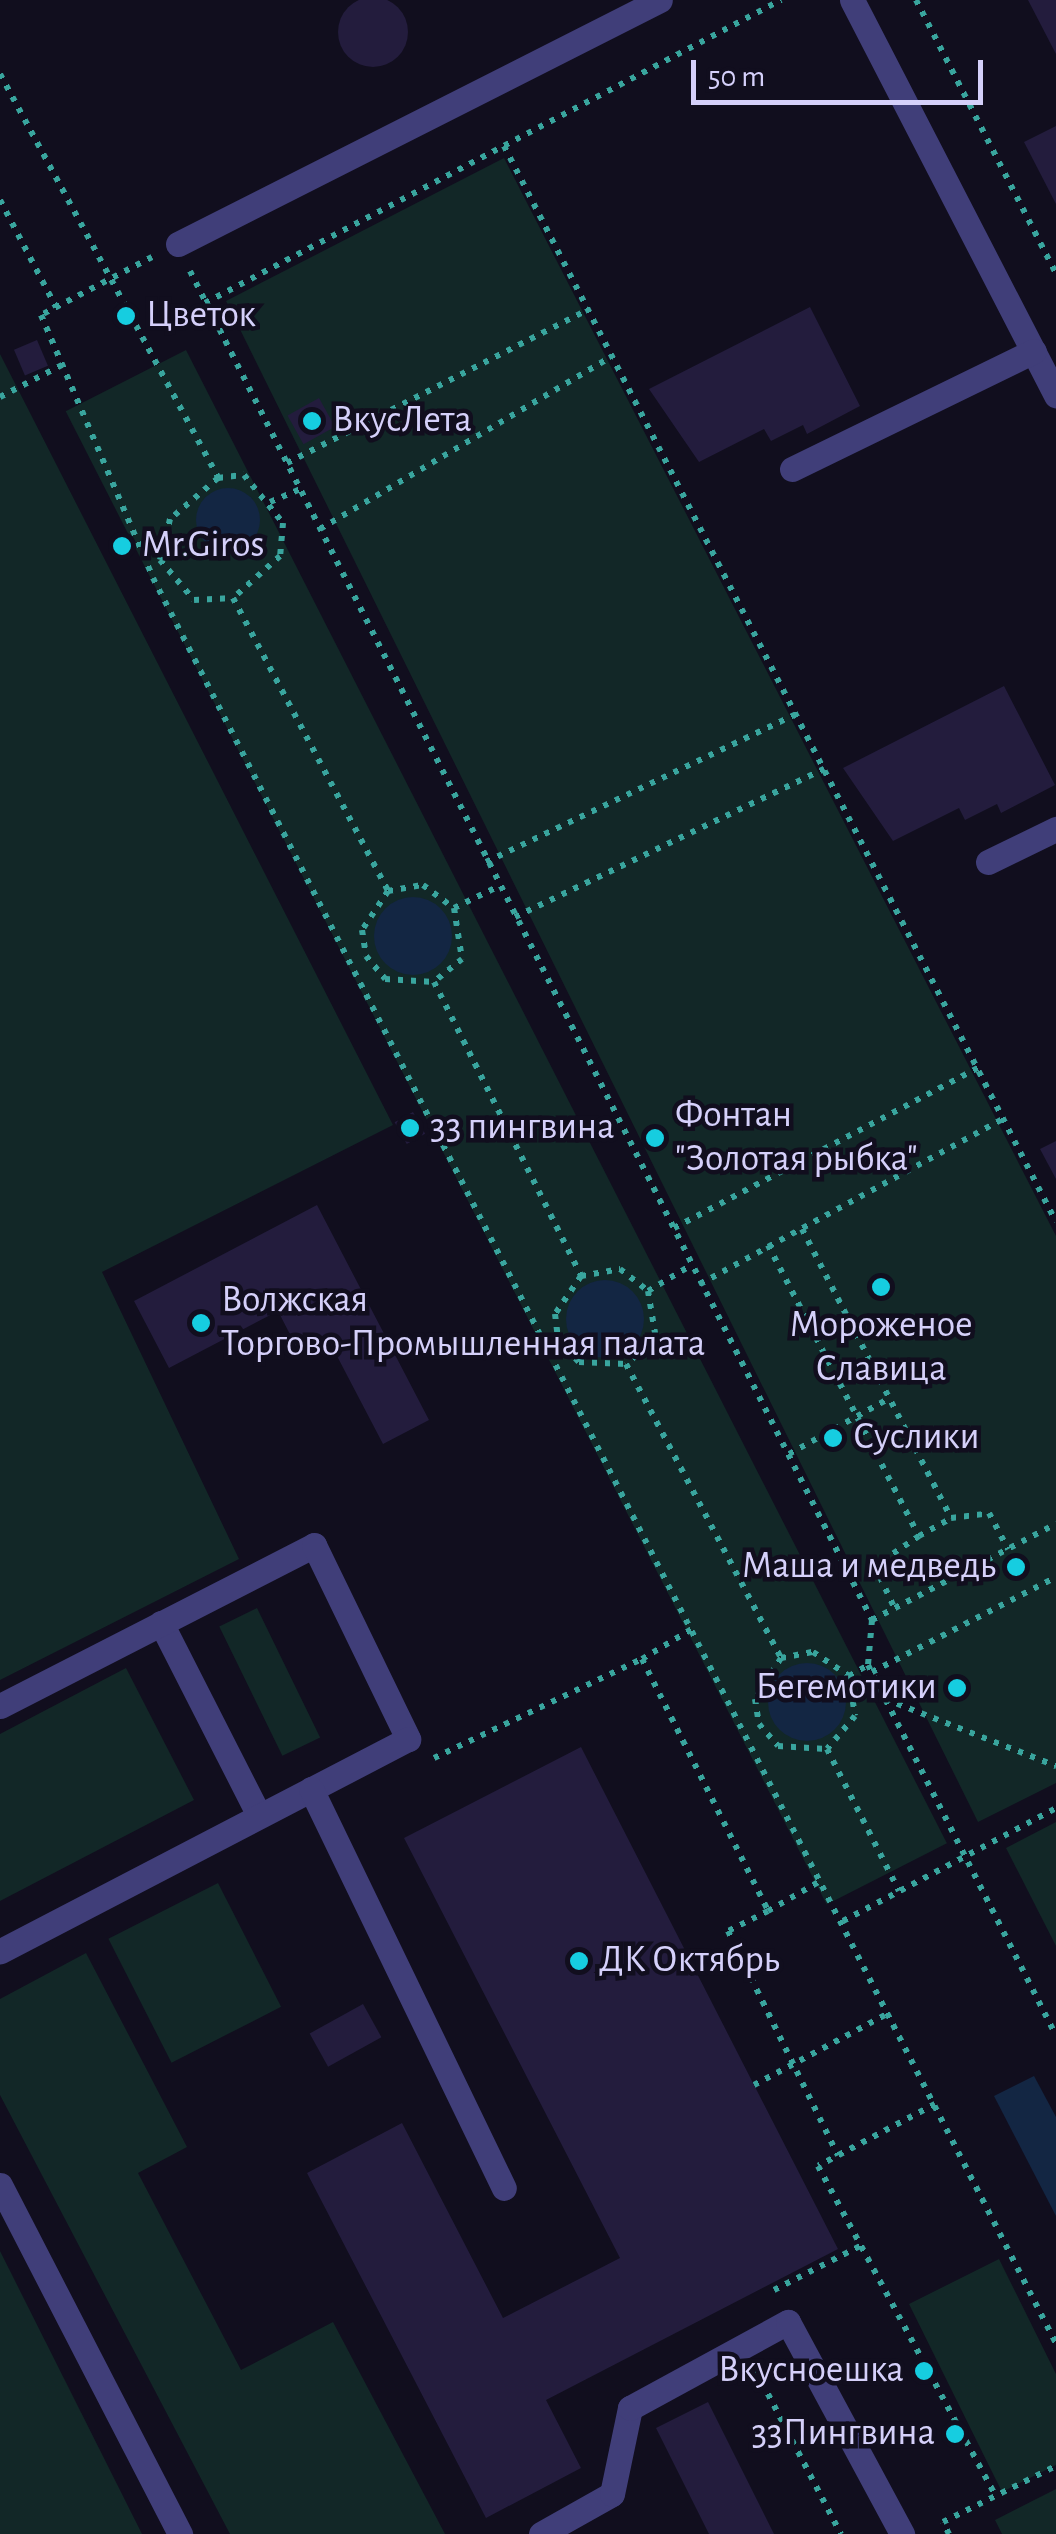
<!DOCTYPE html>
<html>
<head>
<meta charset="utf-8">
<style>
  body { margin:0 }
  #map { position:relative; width:1056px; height:2534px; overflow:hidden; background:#110e1e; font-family:"Alegreya Sans",sans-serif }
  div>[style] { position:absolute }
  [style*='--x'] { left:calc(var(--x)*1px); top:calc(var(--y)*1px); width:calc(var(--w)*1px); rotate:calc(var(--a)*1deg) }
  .green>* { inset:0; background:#122727; transform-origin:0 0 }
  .water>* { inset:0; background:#132643 }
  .round { border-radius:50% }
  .building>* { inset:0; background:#231c3d; transform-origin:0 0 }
  .path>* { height:6px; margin-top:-3px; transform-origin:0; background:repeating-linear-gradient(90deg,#39a59e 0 5px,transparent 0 13px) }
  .minor>* { height:25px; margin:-12.5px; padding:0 12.5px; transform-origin:12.5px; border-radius:12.5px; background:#403e79 }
  .dots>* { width:28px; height:28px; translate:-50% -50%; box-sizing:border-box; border:5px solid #110e1e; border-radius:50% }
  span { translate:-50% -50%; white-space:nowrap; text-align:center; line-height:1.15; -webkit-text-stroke:9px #110e1e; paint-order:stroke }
  .poi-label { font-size:38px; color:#d5d0fa }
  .left { translate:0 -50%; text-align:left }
  .right { translate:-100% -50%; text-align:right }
  .scale { position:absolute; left:691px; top:60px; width:292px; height:45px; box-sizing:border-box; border:5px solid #d5d0fa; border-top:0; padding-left:12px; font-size:30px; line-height:35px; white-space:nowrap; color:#d5d0fa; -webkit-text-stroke:8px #110e1e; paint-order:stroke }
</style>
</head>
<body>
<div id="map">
  <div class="green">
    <div style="clip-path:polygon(504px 158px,1056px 1236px,1056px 1783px,978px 1822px,226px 301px)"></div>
    <div style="left:186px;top:350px;width:1676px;height:135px;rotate:63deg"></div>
    <div style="clip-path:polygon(0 354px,393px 1125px,102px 1272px,239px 1559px,0 1680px)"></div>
    <div style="left:257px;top:1608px;width:144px;height:42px;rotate:64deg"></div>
    <div style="clip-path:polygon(126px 1668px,194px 1800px,0 1901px,0 1734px)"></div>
    <div style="clip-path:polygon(1056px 1822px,1056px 1946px,1006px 1848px)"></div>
    <div style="left:218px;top:1883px;width:139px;height:123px;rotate:63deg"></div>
    <div style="clip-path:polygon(86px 1953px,187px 2147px,138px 2173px,241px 2370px,333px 2322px,445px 2534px,230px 2534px,0 2095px,0 1999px)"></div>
    <div style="clip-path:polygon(0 2251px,142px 2534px,0 2534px)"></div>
    <div style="clip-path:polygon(999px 2259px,1056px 2374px,1056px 2465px,1002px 2492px,909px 2304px)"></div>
    <div style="clip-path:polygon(1056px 2489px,1056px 2534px,1002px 2534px,995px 2520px)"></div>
  </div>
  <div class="water">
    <div class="round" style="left:196px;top:488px;width:64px;height:64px"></div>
    <div class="round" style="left:374px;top:897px;width:78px;height:78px"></div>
    <div class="round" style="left:566px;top:1280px;width:78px;height:78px"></div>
    <div class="round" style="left:768px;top:1663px;width:78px;height:78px"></div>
    <div style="clip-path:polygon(1034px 2076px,1056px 2117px,1056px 2216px,994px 2096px)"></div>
  </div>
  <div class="building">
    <div class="round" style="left:338px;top:-3px;width:70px;height:70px"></div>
    <div style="clip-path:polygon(1028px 0,1056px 0,1056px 54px)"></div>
    <div style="clip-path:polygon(1056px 126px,1056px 204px,1024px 142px)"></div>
    <div style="clip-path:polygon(810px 307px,860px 406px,807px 434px,803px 425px,771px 441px,764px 429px,699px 462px,649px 389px)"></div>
    <div style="left:37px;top:340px;width:28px;height:25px;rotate:67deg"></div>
    <div style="left:319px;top:398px;width:33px;height:36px;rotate:61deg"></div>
    <div style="clip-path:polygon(1004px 686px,1055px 785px,1001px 813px,997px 804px,965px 820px,959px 808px,893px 841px,843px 768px)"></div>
    <div style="left:413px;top:1112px;width:25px;height:21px;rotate:61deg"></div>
    <div style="clip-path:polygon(1056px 1141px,1056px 1179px,1040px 1149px)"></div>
    <div style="clip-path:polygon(317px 1205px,429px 1420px,383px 1444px,326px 1335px,298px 1350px,278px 1311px,169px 1368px,134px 1301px)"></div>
    <div style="clip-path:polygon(581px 1747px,838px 2249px,546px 2400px,581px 2468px,486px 2518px,307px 2173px,402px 2123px,503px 2318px,620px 2258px,404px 1838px)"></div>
    <div style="left:363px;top:2004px;width:38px;height:61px;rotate:61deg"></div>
    <div style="clip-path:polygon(708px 2402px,774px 2534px,709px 2534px,656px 2428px)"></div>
  </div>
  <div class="path">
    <div style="--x:916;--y:0;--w:308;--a:62.9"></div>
    <div style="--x:0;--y:74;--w:459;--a:61.6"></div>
    <div style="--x:218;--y:478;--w:26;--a:-7"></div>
    <div style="--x:244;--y:475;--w:62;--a:50.9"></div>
    <div style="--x:283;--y:523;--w:33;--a:95"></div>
    <div style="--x:280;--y:556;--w:63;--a:138.2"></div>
    <div style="--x:233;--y:598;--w:331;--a:62.1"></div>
    <div style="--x:388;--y:891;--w:36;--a:-10"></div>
    <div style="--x:423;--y:885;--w:39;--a:37"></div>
    <div style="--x:454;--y:908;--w:52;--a:81.1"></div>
    <div style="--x:462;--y:959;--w:36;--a:141"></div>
    <div style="--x:434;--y:982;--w:329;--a:63.4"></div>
    <div style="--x:581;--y:1276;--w:40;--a:-10"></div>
    <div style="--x:620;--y:1269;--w:36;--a:38"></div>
    <div style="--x:648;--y:1291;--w:49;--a:80.5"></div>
    <div style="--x:656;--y:1339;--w:39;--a:140"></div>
    <div style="--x:626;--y:1364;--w:332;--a:62.2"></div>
    <div style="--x:781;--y:1658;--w:33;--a:-11"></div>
    <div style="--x:813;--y:1652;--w:43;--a:33.7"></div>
    <div style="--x:849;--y:1676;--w:40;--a:81.5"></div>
    <div style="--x:855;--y:1716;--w:43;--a:130.3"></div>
    <div style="--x:827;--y:1749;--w:159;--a:63.1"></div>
    <div style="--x:504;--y:146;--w:1209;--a:62.84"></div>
    <div style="--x:0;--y:200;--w:121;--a:62.4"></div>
    <div style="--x:152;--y:257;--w:125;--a:152.4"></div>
    <div style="--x:41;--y:315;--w:286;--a:66.9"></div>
    <div style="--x:153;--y:578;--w:1983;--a:62.91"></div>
    <div style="--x:190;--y:271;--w:1512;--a:63.18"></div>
    <div style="--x:872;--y:1620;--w:45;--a:95.1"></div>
    <div style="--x:868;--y:1665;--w:415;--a:63.1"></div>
    <div style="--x:205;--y:303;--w:651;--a:-27.75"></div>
    <div style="--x:0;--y:397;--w:70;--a:-27.3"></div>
    <div style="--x:287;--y:463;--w:339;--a:-27"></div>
    <div style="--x:218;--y:478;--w:63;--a:139.5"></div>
    <div style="--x:170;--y:519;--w:42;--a:103.7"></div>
    <div style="--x:160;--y:560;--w:52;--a:49.6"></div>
    <div style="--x:194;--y:600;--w:39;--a:-3"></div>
    <div style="--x:270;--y:502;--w:33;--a:-23"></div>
    <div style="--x:320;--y:529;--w:339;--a:-30.6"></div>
    <div style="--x:486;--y:862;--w:344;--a:-25.5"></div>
    <div style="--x:388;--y:891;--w:47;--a:123.7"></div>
    <div style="--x:362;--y:930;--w:26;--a:81"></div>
    <div style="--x:366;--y:956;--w:30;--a:50"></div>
    <div style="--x:385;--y:979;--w:49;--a:3.5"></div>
    <div style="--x:454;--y:908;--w:48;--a:-26"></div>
    <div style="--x:515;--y:917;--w:343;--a:-25.6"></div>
    <div style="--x:674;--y:1228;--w:344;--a:-27.8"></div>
    <div style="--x:802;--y:1229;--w:325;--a:62.7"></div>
    <div style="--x:951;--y:1518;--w:38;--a:-7"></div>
    <div style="--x:989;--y:1513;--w:41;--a:62.2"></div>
    <div style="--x:768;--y:1245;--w:328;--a:62.6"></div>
    <div style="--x:919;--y:1536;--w:37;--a:146"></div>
    <div style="--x:888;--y:1557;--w:22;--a:112"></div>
    <div style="--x:880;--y:1577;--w:33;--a:65"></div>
    <div style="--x:581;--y:1276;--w:46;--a:124.4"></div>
    <div style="--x:555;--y:1314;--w:25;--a:83"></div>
    <div style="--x:558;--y:1339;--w:31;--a:48"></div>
    <div style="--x:579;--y:1362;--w:47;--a:2.4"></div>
    <div style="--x:700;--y:1284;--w:345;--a:-28.6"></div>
    <div style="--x:648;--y:1291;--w:49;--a:-30.8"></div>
    <div style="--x:789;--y:1454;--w:115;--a:-29"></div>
    <div style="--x:919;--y:1536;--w:37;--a:-29"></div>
    <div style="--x:872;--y:1620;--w:208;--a:-27.6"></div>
    <div style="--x:781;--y:1658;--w:49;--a:122.4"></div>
    <div style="--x:755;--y:1699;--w:25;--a:81"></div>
    <div style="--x:759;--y:1724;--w:29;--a:49"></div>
    <div style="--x:778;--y:1746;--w:48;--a:3.6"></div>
    <div style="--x:642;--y:1659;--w:58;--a:-31"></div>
    <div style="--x:872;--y:1672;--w:207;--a:-27.3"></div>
    <div style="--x:849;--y:1676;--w:22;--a:-30"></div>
    <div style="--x:885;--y:1699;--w:184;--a:21.4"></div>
    <div style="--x:434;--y:1758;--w:230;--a:-25.5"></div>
    <div style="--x:642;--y:1659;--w:282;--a:63.4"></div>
    <div style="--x:768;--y:1911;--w:62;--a:-29.9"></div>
    <div style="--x:768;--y:1911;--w:45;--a:153.4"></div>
    <div style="--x:728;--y:1931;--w:250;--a:63.9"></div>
    <div style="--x:843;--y:1921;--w:241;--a:-27.9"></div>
    <div style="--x:754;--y:2085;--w:153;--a:-28.1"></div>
    <div style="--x:935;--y:2104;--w:132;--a:152.1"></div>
    <div style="--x:818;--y:2166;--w:375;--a:61.7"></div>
    <div style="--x:774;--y:2290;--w:97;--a:-27.1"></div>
    <div style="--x:756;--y:2371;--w:184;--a:62.5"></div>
    <div style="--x:949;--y:2534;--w:13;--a:-117"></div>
    <div style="--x:943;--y:2522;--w:126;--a:-26.4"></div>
  </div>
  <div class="minor">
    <div style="--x:852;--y:0;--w:445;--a:62.7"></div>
    <div style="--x:178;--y:244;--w:540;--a:-26.85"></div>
    <div style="--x:792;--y:469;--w:269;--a:-26"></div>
    <div style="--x:988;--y:862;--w:76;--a:-25.9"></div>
    <div style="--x:161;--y:1623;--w:216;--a:63"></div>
    <div style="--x:0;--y:1706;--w:353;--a:-27.1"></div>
    <div style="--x:314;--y:1545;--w:216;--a:64.1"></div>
    <div style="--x:408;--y:1739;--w:460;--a:152.5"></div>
    <div style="--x:311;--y:1789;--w:443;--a:64.2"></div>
    <div style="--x:0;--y:2185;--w:393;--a:62.7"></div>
    <div style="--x:541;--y:2534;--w:81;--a:-29.4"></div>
    <div style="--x:612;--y:2494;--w:88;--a:-78.2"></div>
    <div style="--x:630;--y:2408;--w:180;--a:-28.6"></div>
    <div style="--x:788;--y:2322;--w:241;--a:61.7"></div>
  </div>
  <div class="dots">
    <div style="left:126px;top:316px;background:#16cde0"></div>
    <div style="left:312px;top:421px;background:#16cde0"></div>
    <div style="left:122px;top:546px;background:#16cde0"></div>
    <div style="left:410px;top:1128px;background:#16cde0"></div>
    <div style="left:655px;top:1138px;background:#16cde0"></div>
    <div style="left:881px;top:1287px;background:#16cde0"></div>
    <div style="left:201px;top:1323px;background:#16cde0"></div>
    <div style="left:833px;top:1438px;background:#16cde0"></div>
    <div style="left:1016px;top:1567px;background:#16cde0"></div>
    <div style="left:957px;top:1688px;background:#16cde0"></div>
    <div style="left:579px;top:1961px;background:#16cde0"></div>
    <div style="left:924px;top:2371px;background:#16cde0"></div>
    <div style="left:955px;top:2434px;background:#16cde0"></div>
  </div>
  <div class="poi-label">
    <span class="left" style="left:146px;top:316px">Цветок</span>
    <span class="left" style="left:332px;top:421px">ВкусЛета</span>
    <span class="left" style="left:142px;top:546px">Mr.Giros</span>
    <span class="left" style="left:675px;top:1138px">Фонтан<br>"Золотая рыбка"</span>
    <span class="left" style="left:430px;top:1128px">33 пингвина</span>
    <span class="left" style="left:221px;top:1323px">Волжская<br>Торгово-Промышленная палата</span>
    <span style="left:881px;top:1348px">Мороженое<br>Славица</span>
    <span class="left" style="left:853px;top:1438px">Суслики</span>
    <span class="right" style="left:996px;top:1567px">Маша и медведь</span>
    <span class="right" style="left:937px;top:1688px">Бегемотики</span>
    <span class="left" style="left:599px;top:1961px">ДК Октябрь</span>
    <span class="right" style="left:904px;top:2371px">Вкусноешка</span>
    <span class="right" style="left:935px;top:2434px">33Пингвина</span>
  </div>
  <div class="scale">50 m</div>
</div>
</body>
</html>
